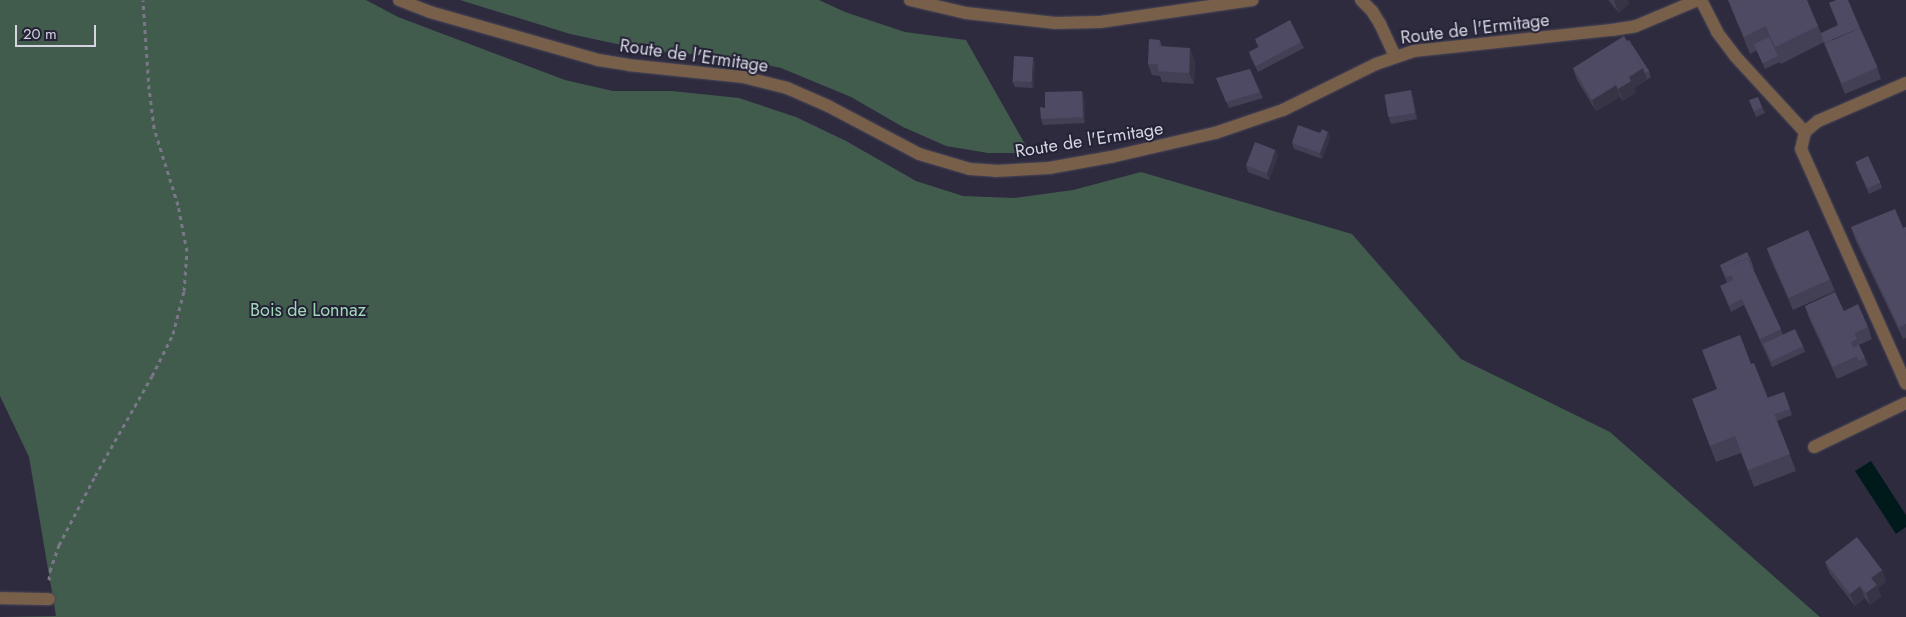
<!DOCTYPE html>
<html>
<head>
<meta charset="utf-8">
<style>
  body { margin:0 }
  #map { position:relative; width:1906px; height:617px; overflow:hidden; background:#2e2b3f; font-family:Jost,sans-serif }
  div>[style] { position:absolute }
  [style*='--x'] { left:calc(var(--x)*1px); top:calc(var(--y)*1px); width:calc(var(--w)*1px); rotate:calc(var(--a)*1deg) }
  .green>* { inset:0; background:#415b4d }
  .water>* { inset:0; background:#001a1b }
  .path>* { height:3px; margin-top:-1.5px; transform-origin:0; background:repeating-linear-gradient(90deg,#797788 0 4px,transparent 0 8px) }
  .roads { filter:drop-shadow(0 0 1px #494659) drop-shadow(0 0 1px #494659) }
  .minor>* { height:12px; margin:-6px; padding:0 6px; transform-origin:6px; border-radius:6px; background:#775f49 }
  .wall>* { inset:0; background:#434056 }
  .shaded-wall>* { inset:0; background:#373446 }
  .building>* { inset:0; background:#4e4a64; transform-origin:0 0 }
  span { translate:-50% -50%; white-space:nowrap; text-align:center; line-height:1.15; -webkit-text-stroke:4px #242235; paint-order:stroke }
  .street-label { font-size:18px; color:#d5d4e1 }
  .park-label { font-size:18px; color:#a0d7b8 }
  .scale { position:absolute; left:15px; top:25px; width:81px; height:22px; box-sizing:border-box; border:2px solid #d5d4e1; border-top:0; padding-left:6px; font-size:15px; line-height:18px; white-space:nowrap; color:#d5d4e1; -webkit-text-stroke:4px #242235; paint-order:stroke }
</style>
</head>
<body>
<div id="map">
  <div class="green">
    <div style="clip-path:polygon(0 0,366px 0,398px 17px,565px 80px,613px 91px,672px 91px,739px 98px,796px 117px,846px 141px,916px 181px,963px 196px,1015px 198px,1073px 190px,1141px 172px,1352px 234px,1461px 359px,1610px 432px,1820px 617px,0 617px,56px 616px,29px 457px,0 396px)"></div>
    <div style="clip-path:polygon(460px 0,819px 0,845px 12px,905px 32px,966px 40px,1030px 153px,988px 153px,946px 146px,903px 127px,851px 97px,781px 68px,730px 57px,650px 51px,570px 34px)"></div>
  </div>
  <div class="water">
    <div style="clip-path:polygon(1871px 461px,1906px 515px,1906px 527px,1896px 534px,1855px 471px)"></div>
  </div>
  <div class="path">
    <div style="--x:49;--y:580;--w:9;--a:-84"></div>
    <div style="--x:50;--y:571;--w:28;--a:-71"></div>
    <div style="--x:59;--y:545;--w:78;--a:-62.4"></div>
    <div style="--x:95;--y:476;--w:115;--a:-60.3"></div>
    <div style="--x:152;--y:376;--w:47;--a:-63.4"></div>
    <div style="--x:173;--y:334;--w:44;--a:-75.7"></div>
    <div style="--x:184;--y:291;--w:40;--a:-85.7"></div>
    <div style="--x:187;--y:251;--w:47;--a:-101.1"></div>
    <div style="--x:178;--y:205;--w:81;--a:-107.3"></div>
    <div style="--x:154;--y:128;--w:39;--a:-97"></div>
    <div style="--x:149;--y:89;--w:89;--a:-93.9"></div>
  </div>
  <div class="roads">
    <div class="minor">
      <div style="--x:399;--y:0;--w:33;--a:21"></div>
      <div style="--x:430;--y:12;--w:175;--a:15.9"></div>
      <div style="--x:598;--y:60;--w:30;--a:9"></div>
      <div style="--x:628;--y:65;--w:116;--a:6"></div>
      <div style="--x:743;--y:77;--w:45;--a:14"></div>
      <div style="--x:787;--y:88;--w:45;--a:23.7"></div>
      <div style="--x:828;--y:106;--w:103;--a:27.8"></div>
      <div style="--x:919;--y:154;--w:53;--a:16.4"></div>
      <div style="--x:970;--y:169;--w:26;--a:4"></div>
      <div style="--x:996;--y:171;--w:53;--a:-3.2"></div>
      <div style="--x:1049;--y:168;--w:63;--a:-10.1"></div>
      <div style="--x:1111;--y:157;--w:107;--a:-13"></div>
      <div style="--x:1215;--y:133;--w:72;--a:-18.7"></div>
      <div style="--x:1283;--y:110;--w:104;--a:-26.3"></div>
      <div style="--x:1376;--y:64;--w:40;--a:-18.9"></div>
      <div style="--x:1414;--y:51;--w:199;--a:-6.1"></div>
      <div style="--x:1612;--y:30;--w:24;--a:-9"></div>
      <div style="--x:1636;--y:26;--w:67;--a:-22.8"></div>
      <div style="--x:910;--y:0;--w:57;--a:13.1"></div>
      <div style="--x:966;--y:13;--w:90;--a:6.4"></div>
      <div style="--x:1055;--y:23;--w:45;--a:-1.3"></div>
      <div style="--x:1100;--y:22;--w:154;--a:-8.2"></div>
      <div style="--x:1361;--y:0;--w:16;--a:45"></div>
      <div style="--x:1372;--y:11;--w:15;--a:58"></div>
      <div style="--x:1380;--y:24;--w:35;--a:65"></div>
      <div style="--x:1701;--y:0;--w:36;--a:63"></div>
      <div style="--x:1717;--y:32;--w:30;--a:53"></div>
      <div style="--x:1735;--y:56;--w:103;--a:47.4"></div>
      <div style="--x:1906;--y:83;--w:96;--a:156.6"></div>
      <div style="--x:1818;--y:121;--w:17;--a:140"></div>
      <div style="--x:1805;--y:132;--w:17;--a:103"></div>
      <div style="--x:1801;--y:149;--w:257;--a:65.9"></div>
      <div style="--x:1814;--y:447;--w:102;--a:-25.6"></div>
      <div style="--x:0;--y:598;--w:49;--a:1.2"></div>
    </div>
  </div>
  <div class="wall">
    <div style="clip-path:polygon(1608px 0,1628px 0,1629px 4px,1619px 13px)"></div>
    <div style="clip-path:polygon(1728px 0,1818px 26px,1821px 33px,1877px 67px,1881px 79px,1845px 94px,1829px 55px,1824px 42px,1781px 64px,1780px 62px,1765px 69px,1757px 50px,1750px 54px)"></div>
    <div style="clip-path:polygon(1255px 39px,1301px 42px,1304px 48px,1258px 72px,1251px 58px,1249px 52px,1258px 47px)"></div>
    <div style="clip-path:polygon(1160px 40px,1162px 46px,1195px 60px,1194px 84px,1162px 82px,1160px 76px,1152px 75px,1148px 64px)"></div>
    <div style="clip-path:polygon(1627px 41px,1649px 71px,1651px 77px,1634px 88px,1636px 92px,1623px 101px,1620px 97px,1596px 111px,1577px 80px,1573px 68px)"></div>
    <div style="clip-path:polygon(1033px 57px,1035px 63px,1033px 88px,1015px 87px,1012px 81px)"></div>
    <div style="clip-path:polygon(1216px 78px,1260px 92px,1263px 98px,1229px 108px)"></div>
    <div style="clip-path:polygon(1082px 91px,1084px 97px,1085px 123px,1043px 125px,1041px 119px,1045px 108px)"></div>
    <div style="clip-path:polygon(1413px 96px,1417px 119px,1391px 124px,1389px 118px)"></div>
    <div style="clip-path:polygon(1749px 100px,1762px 107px,1765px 113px,1756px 117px)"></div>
    <div style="clip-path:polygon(1328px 132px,1330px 138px,1322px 159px,1294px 149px,1292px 143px)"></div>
    <div style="clip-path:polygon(1278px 156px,1269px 180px,1248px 172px,1246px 165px)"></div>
    <div style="clip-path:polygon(1857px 167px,1880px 182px,1882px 188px,1869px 194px)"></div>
    <div style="clip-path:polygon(1851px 227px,1903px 228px,1906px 227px,1906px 338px,1903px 339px,1855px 239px)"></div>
    <div style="clip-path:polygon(1767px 248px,1830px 279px,1835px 291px,1793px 310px,1771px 260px)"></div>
    <div style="clip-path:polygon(1752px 263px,1754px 269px,1753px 269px,1783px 335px,1803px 346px,1805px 352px,1772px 367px,1744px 305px,1731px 312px,1720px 286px,1727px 283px,1720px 265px)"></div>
    <div style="clip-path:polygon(1805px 306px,1844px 311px,1868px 327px,1872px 339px,1859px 345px,1868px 365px,1837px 379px,1809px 318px)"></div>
    <div style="clip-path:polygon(1751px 364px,1768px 399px,1784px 392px,1792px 415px,1777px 421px,1796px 471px,1754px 487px,1741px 453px,1716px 462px,1698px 415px,1717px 389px)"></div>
    <div style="clip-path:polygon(1825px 562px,1882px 570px,1886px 582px,1878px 588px,1881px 597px,1870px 605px,1865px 598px,1855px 606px,1830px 574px)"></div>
  </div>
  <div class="shaded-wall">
    <div style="clip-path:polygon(1615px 0,1628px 0,1629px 4px,1619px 13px,1614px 1px)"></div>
    <div style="clip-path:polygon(1190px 48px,1195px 60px,1194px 84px,1189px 73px)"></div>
    <div style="clip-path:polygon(1033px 57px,1035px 63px,1033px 88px,1031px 82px)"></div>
    <div style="clip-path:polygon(1643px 68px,1647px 79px,1634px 88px,1636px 92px,1623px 101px,1618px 89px,1629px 77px)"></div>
    <div style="clip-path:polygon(1616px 85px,1620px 97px,1596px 111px,1592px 100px)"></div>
    <div style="clip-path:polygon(1411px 90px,1413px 96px,1417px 119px,1415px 113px)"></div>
    <div style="clip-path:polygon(1082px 91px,1084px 97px,1085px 123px,1083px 117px)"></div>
    <div style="clip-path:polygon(1328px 132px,1330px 138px,1322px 159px,1320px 153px)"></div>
    <div style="clip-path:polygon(1276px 150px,1278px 156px,1269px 180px,1267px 174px)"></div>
    <div style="clip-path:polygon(1882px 570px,1886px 582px,1878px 588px,1881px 597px,1870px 605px,1866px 593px,1871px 578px)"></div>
    <div style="clip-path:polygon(1860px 586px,1865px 598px,1855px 606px,1850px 594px)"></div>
  </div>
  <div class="building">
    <div style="clip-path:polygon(1728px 0,1807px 0,1818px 26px,1775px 47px,1766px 26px,1744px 37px)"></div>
    <div style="clip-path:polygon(1836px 0,1848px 0,1860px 28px,1824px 43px,1821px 33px,1838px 25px,1829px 3px)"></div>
    <div style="clip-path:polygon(1290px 20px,1301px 42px,1256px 66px,1249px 52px,1259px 47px,1255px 39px)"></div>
    <div style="left:1860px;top:28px;width:43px;height:39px;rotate:66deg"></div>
    <div style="clip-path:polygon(1624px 36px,1643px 68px,1629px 77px,1631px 81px,1618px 89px,1616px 85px,1592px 100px,1573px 68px)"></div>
    <div style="left:1769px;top:37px;width:21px;height:17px;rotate:65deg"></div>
    <div style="clip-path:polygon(1149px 39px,1160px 40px,1159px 46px,1190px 48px,1189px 73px,1158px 71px,1158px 64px,1148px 64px)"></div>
    <div style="clip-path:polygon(1629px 40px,1649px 71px,1645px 73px,1643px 68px,1627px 41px)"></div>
    <div style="left:1014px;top:56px;width:19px;height:25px;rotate:3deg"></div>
    <div style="clip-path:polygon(1250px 69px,1260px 92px,1226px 102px,1216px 78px)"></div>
    <div style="left:1411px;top:90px;width:23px;height:27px;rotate:80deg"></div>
    <div style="clip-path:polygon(1082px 91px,1083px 117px,1041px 119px,1040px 107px,1045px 108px,1045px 92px)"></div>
    <div style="clip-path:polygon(1758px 97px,1762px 107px,1754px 111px,1749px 100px)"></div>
    <div style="clip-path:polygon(1298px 125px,1320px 133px,1322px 129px,1328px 132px,1320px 153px,1292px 143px)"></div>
    <div style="left:1255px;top:142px;width:22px;height:25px;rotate:21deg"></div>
    <div style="left:1868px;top:156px;width:29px;height:14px;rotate:65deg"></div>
    <div style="clip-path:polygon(1895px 209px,1906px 235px,1906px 324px,1899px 327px,1851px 227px)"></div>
    <div style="clip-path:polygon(1906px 227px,1906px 235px,1903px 228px)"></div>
    <div style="left:1808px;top:230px;width:54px;height:45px;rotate:66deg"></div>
    <div style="clip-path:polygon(1747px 252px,1752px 263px,1751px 263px,1748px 258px,1722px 269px,1724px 275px,1720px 265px)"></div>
    <div style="clip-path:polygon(1748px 258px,1781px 329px,1760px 339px,1731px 275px,1726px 277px,1722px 269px)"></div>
    <div style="left:1733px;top:280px;width:21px;height:14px;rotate:65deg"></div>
    <div style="clip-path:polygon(1835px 292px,1844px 311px,1858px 304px,1868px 327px,1854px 333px,1857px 339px,1851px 342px,1857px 356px,1833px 367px,1805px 306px)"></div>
    <div style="left:1795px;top:329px;width:19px;height:35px;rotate:65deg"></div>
    <div style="clip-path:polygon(1740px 335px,1751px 364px,1754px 363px,1790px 454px,1748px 470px,1735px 436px,1710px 446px,1692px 399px,1717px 389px,1702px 350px)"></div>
    <div style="left:1859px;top:345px;width:14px;height:7px;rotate:65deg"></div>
    <div style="left:1784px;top:392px;width:18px;height:17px;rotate:71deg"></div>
    <div style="clip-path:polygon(1857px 537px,1882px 570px,1871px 578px,1877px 585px,1866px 593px,1860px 586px,1850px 594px,1825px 562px)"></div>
  </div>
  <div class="street-label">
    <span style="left:1475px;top:29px;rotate:-7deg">Route de l'Ermitage</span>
    <span style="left:694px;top:56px;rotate:8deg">Route de l'Ermitage</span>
    <span style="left:1089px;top:140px;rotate:-9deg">Route de l'Ermitage</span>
  </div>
  <div class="park-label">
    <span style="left:308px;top:310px">Bois de Lonnaz</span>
  </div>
  <div class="scale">20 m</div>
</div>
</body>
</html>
